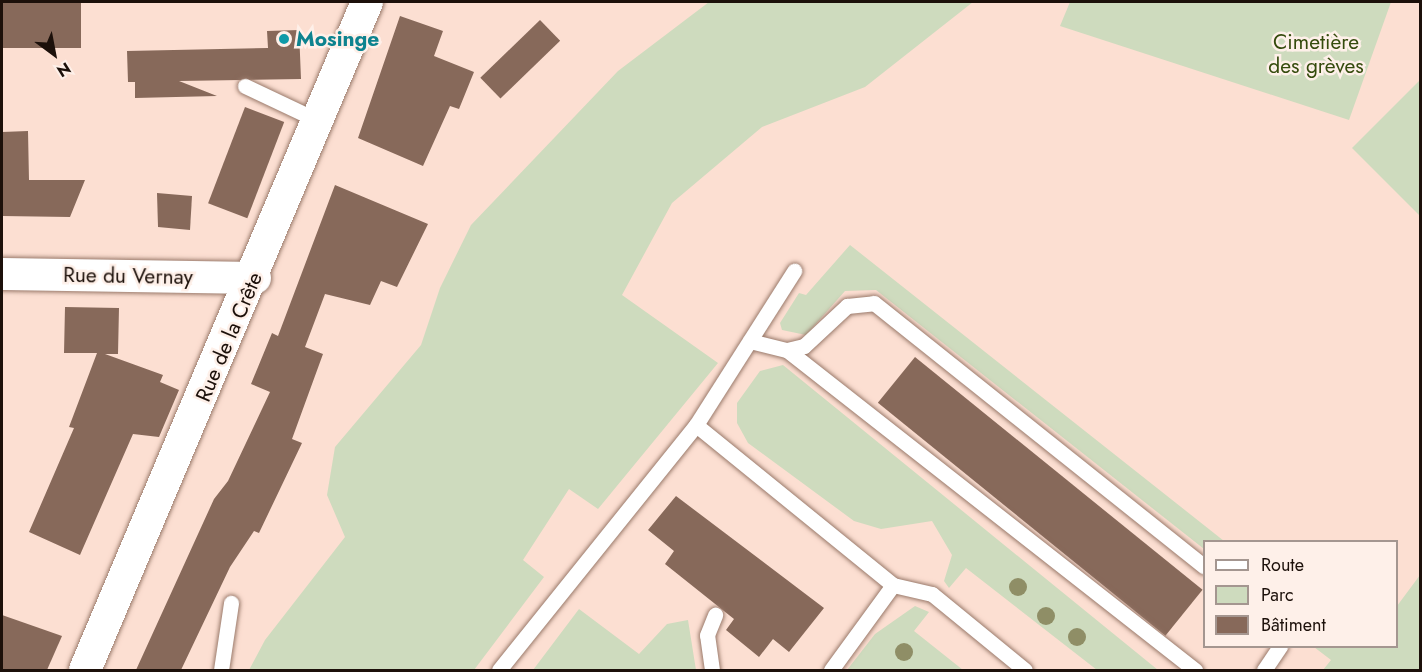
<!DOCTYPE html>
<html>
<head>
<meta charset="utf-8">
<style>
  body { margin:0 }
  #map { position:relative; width:1422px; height:672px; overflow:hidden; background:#fcdfd2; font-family:Jost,sans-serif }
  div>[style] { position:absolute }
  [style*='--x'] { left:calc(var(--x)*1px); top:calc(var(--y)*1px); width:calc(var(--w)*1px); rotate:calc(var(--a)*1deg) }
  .green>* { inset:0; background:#cedbbe }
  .building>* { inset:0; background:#87695a; transform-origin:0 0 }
  .roads { filter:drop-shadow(0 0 2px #9a7a6b) drop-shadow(0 0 2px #9a7a6b) }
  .lane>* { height:15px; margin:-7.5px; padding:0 7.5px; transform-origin:7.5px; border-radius:7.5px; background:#fff }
  .street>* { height:32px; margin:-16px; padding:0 16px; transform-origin:16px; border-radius:16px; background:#fff }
  .trees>* { width:18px; height:18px; margin:-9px; border-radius:50%; background:#8f8e66 }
  .dots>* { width:16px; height:16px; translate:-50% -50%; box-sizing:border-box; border:3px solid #fef0e9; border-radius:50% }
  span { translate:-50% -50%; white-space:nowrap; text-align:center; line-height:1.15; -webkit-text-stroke:5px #fef0e9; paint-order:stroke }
  .culture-label { font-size:21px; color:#0d838f; font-weight:700 }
  .left { translate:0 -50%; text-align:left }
  .park-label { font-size:21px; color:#354b0d }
  .street-label { font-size:21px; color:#1c100a }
  .frame { position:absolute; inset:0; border:3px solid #1c100a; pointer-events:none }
  .legend { position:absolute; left:1203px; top:540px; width:195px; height:108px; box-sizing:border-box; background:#fef0e9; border:2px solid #a49690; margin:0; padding:8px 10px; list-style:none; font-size:18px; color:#1c100a }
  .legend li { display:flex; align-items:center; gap:12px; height:30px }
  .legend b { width:30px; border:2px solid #a49690 }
  .north { position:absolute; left:24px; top:24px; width:60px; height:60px; -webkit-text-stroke:4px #fef0e9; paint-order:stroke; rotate:148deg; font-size:16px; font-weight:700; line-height:24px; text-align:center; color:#1c100a }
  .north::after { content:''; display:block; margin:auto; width:21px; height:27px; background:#1c100a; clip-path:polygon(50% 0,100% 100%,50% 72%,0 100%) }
</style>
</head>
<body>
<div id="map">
  <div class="green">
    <div style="clip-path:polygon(709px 2px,973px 2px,865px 87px,762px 127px,672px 203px,622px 295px,718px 363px,598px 509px,569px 489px,523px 560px,544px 577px,474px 670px,249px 670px,265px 640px,345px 537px,327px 495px,335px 447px,421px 345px,440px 288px,471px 225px,618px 71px)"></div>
    <div style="clip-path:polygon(1070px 2px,1391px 2px,1349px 120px,1060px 26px)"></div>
    <div style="clip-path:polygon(1420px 80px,1420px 216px,1352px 148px)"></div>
    <div style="clip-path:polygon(850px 245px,1224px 541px,1204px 542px,1204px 549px,876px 290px,845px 291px,806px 335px,782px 330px,780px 323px,799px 293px,806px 295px)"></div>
    <div style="clip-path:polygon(783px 365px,1158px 670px,1097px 670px,966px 568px,949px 588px,944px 581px,952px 555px,932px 521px,881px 529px,854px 521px,748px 443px,737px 423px,737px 403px,760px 371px)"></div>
    <div style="clip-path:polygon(1420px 575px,1420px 670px,1323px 670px,1331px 660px,1314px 647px,1396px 646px,1397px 606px)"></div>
    <div style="clip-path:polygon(915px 606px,929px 612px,914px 631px,963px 670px,847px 670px,875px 634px)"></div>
    <div style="clip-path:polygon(579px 609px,639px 654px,667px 624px,688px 620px,696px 670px,533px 670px)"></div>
  </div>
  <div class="building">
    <div style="left:2px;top:2px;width:79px;height:46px"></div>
    <div style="clip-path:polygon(400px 16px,443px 31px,434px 56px,474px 72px,459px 109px,450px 106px,423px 166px,358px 138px)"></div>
    <div style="left:540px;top:20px;width:29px;height:83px;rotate:46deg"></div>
    <div style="clip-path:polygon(299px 30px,301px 79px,179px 81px,217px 96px,135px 98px,135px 82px,128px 82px,127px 51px,268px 48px,267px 31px)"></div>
    <div style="left:245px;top:107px;width:42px;height:103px;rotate:21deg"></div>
    <div style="clip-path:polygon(28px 131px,29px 180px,85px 180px,70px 217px,2px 216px,2px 132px)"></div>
    <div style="clip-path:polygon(335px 185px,428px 224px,397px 287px,381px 281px,370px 305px,325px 294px,305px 347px,323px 354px,292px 439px,302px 443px,259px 533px,254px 531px,230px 567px,181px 670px,136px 670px,214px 499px,228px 481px,270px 392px,251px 384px,272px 333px,278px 336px)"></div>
    <div style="clip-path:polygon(157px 193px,192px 196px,190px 230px,158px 227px)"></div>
    <div style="clip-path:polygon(65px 307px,119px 308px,118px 354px,105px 354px,163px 375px,160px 382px,179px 390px,159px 437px,133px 434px,80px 555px,29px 532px,74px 428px,69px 427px,97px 353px,64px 353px)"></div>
    <div style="left:915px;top:357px;width:370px;height:59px;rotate:39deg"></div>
    <div style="clip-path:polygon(676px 496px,824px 608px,789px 652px,773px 639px,759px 657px,726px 630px,734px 619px,665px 564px,674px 551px,648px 530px)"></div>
    <div style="clip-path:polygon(2px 615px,62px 636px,47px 670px,2px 670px)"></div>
  </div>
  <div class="roads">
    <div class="lane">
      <div style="--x:245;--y:86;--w:82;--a:25.3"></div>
      <div style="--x:750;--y:341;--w:38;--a:14"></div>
      <div style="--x:787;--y:350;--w:519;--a:38.11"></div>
      <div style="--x:787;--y:350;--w:17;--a:-13"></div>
      <div style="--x:804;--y:346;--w:59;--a:-42.9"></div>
      <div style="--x:847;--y:306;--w:27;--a:-6"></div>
      <div style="--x:874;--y:303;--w:422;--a:38.6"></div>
      <div style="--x:696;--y:425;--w:254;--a:39.1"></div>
      <div style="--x:893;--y:585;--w:40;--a:13"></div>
      <div style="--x:932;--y:594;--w:120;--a:39.3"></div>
      <div style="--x:221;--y:670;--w:68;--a:-81.5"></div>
      <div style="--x:499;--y:670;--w:314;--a:-51.2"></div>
      <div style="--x:696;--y:425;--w:183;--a:-57.5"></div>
      <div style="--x:712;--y:670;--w:35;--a:-98"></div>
      <div style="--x:707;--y:635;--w:22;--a:-68"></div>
      <div style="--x:831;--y:670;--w:105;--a:-53.9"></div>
      <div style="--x:1264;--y:670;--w:29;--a:-56"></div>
    </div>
    <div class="street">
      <div style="--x:2;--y:274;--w:253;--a:0.9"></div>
      <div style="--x:85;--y:670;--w:725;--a:-67.11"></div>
    </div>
  </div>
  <div class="trees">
    <div style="left:1018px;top:587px"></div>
    <div style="left:1046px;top:616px"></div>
    <div style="left:1077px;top:637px"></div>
    <div style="left:904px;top:652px"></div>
  </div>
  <div class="dots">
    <div style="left:284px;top:39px;background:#0f9aa8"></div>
  </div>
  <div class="culture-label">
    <span class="left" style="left:296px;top:39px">Mosinge</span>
  </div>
  <div class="park-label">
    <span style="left:1316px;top:54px">Cimetière<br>des grèves</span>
  </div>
  <div class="street-label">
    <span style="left:128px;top:276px;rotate:1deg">Rue du Vernay</span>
    <span style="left:229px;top:337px;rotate:-67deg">Rue de la Crête</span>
  </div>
  <div class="frame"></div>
  <ul class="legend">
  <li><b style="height:8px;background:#fff"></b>Route</li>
  <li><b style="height:16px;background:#cedbbe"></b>Parc</li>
  <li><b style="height:16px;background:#87695a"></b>Bâtiment</li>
  </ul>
  <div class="north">N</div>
</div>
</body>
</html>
